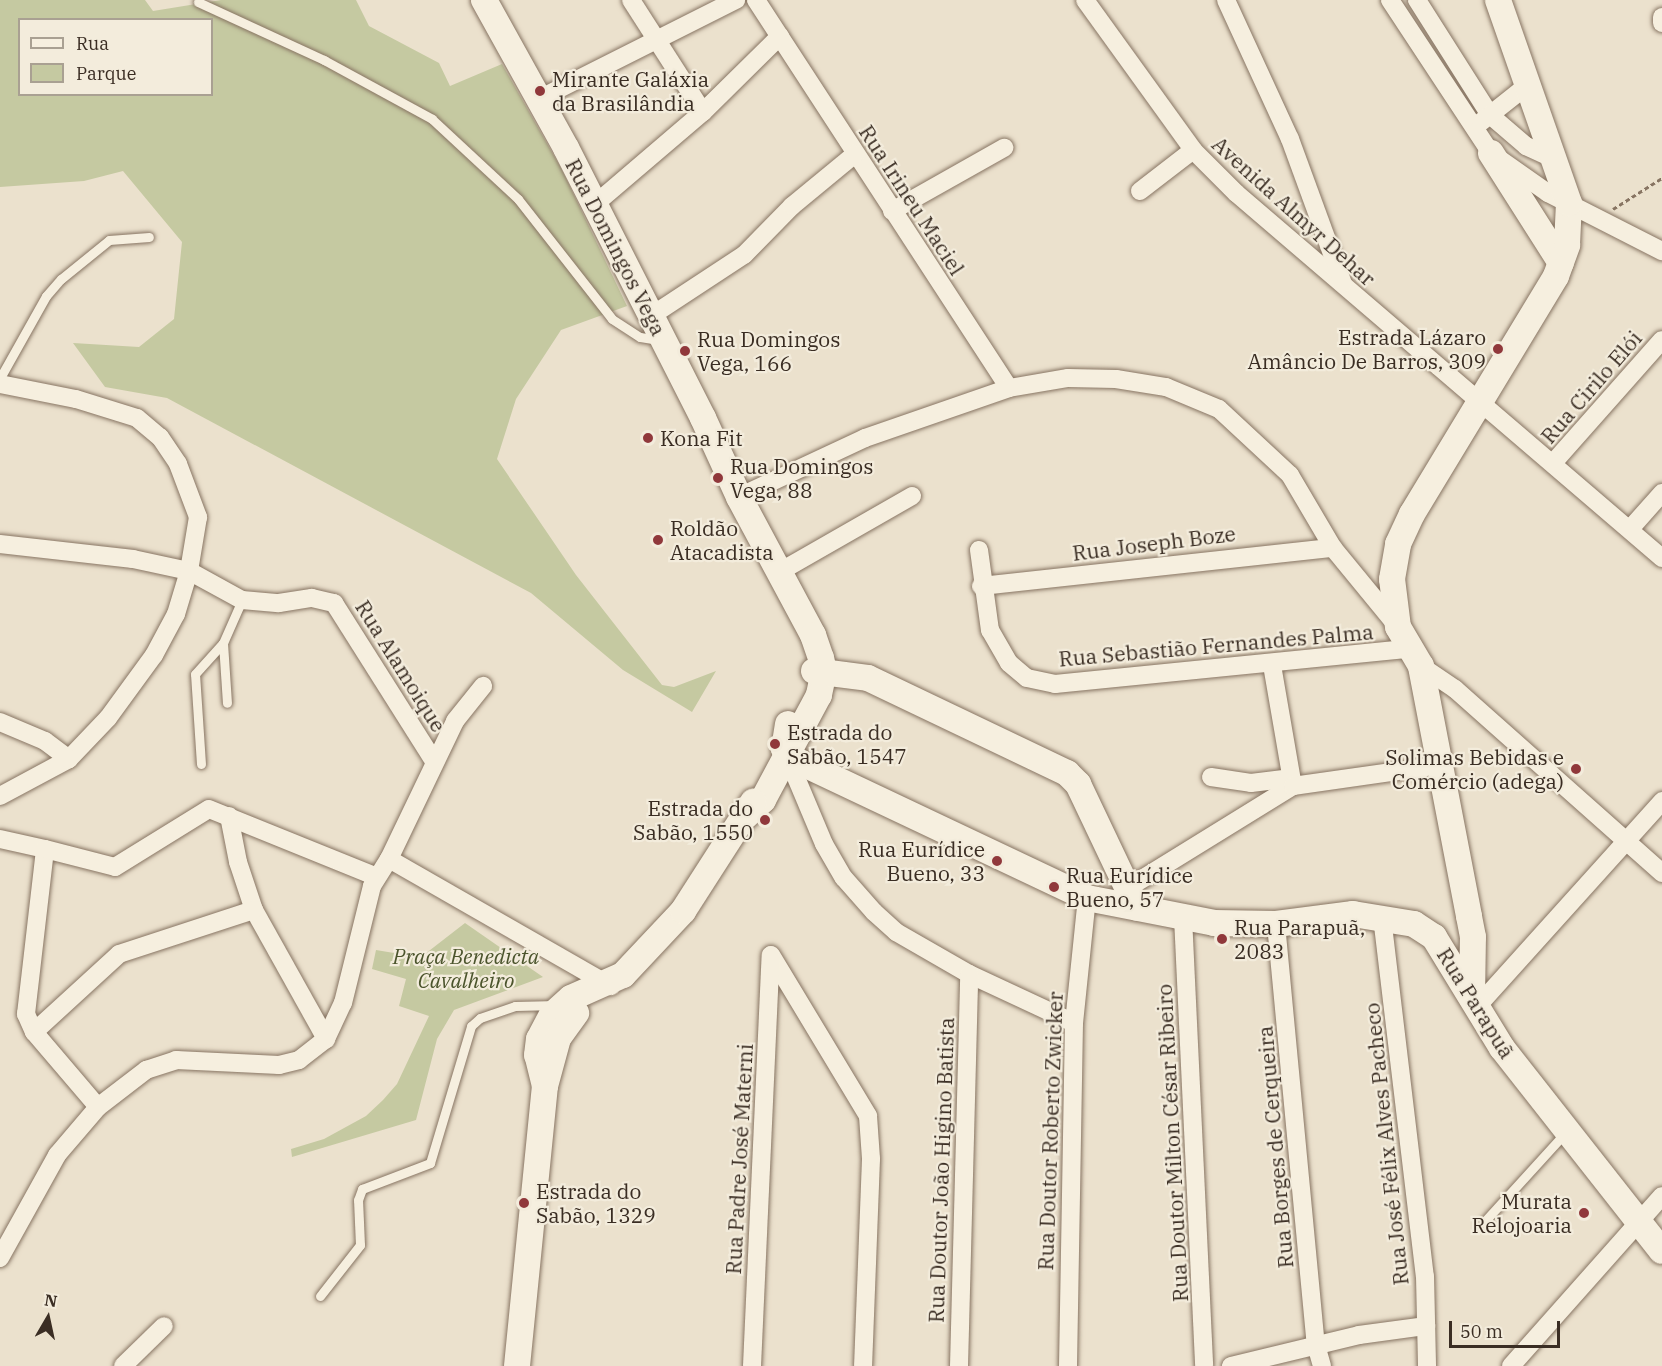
<!DOCTYPE html>
<html>
<head>
<meta charset="utf-8">
<style>
  body { margin:0 }
  #map { position:relative; width:1662px; height:1366px; overflow:hidden; background:#ebe1cd; font-family:"IBM Plex Serif",serif }
  div>[style] { position:absolute }
  [style*='--x'] { left:calc(var(--x)*1px); top:calc(var(--y)*1px); width:calc(var(--w)*1px); rotate:calc(var(--a)*1deg) }
  .green>* { inset:0; background:#c5c9a1 }
  .path>* { height:3px; margin-top:-1.5px; transform-origin:0; background:repeating-linear-gradient(90deg,#877462 0 4.5px,transparent 0 7.5px) }
  .roads { filter:drop-shadow(0 0 2px #877462) drop-shadow(0 0 2px #877462) }
  .lane>* { height:9px; margin:-4.5px; padding:0 4.5px; transform-origin:4.5px; border-radius:4.5px; background:#f6efdf }
  .street>* { height:18px; margin:-9px; padding:0 9px; transform-origin:9px; border-radius:9px; background:#f6efdf }
  .secondary>* { height:26px; margin:-13px; padding:0 13px; transform-origin:13px; border-radius:13px; background:#f6efdf }
  .dots>* { width:16px; height:16px; translate:-50% -50%; box-sizing:border-box; border:3px solid #f3ecdc; border-radius:50% }
  span { translate:-50% -50%; white-space:nowrap; text-align:center; line-height:1.15; -webkit-text-stroke:4.5px #f3ecdc; paint-order:stroke }
  .poi-label { font-size:21px; color:#3a2d23 }
  .left { translate:0 -50%; text-align:left }
  .right { translate:-100% -50%; text-align:right }
  .street-label { font-size:21px; color:#3a2d23 }
  .park-label { font-size:21px; color:#4b542c; font-style:italic }
  .legend { position:absolute; left:18px; top:18px; width:195px; height:78px; box-sizing:border-box; background:#f3ecdc; border:2px solid #a9a092; margin:0; padding:8px 10px; list-style:none; font-size:18px; color:#3a2d23 }
  .legend li { display:flex; align-items:center; gap:12px; height:30px }
  .legend b { width:30px; border:2px solid #a9a092 }
  .north { position:absolute; left:18px; top:1288px; width:60px; height:60px; -webkit-text-stroke:4px #f3ecdc; paint-order:stroke; rotate:9deg; font-size:16px; font-weight:700; line-height:24px; text-align:center; color:#3a2d23 }
  .north::after { content:''; display:block; margin:auto; width:21px; height:27px; background:#3a2d23; clip-path:polygon(50% 0,100% 100%,50% 72%,0 100%) }
  .scale { position:absolute; left:1449px; top:1321px; width:111px; height:27px; box-sizing:border-box; border:3px solid #3a2d23; border-top:0; padding-left:8px; font-size:18px; line-height:21px; white-space:nowrap; color:#3a2d23; -webkit-text-stroke:4px #f3ecdc; paint-order:stroke }
</style>
</head>
<body>
<div id="map">
  <div class="green">
    <div style="clip-path:polygon(evenodd,0 0,145px 0,153px 11px,221px 0,356px 0,369px 26px,439px 63px,450px 86px,502px 64px,562px 170px,627px 306px,561px 330px,516px 399px,497px 459px,576px 575px,662px 685px,674px 687px,716px 671px,692px 712px,623px 670px,531px 593px,167px 398px,105px 387px,73px 343px,139px 347px,174px 319px,182px 242px,123px 171px,84px 181px,0 187px,0 0,20px 20px,212px 20px,212px 94px,20px 94px,20px 20px)"></div>
    <div style="clip-path:polygon(465px 923px,543px 977px,454px 1010px,437px 1039px,416px 1120px,292px 1157px,291px 1149px,324px 1139px,366px 1116px,383px 1100px,397px 1084px,429px 1016px,399px 1006px,406px 979px,372px 969px,376px 950px,412px 956px,425px 954px)"></div>
  </div>
  <div class="path">
    <div style="--x:1613;--y:209;--w:58;--a:-32.3"></div>
  </div>
  <div class="roads">
    <div class="lane">
      <div style="--x:198;--y:2;--w:139;--a:24.7"></div>
      <div style="--x:324;--y:60;--w:123;--a:28.6"></div>
      <div style="--x:432;--y:119;--w:117;--a:42.9"></div>
      <div style="--x:518;--y:199;--w:152;--a:51.9"></div>
      <div style="--x:612;--y:319;--w:33;--a:33"></div>
      <div style="--x:640;--y:337;--w:19;--a:9"></div>
      <div style="--x:0;--y:378;--w:94;--a:-60.7"></div>
      <div style="--x:46;--y:296;--w:23;--a:-49"></div>
      <div style="--x:61;--y:279;--w:62;--a:-39.1"></div>
      <div style="--x:109;--y:240;--w:40;--a:-4.3"></div>
      <div style="--x:223;--y:643;--w:60;--a:86.2"></div>
      <div style="--x:201;--y:764;--w:90;--a:-93.8"></div>
      <div style="--x:195;--y:674;--w:42;--a:-47.9"></div>
      <div style="--x:223;--y:643;--w:47;--a:-66.2"></div>
      <div style="--x:1484;--y:1222;--w:120;--a:-47.7"></div>
      <div style="--x:320;--y:1296;--w:65;--a:-51.9"></div>
      <div style="--x:360;--y:1245;--w:45;--a:-92.5"></div>
      <div style="--x:358;--y:1200;--w:12;--a:-70"></div>
      <div style="--x:362;--y:1189;--w:73;--a:-20.9"></div>
      <div style="--x:430;--y:1163;--w:143;--a:-73.3"></div>
      <div style="--x:471;--y:1026;--w:12;--a:-42"></div>
      <div style="--x:480;--y:1018;--w:37;--a:-19"></div>
      <div style="--x:515;--y:1006;--w:42;--a:-1.4"></div>
    </div>
    <div class="street">
      <div style="--x:631;--y:0;--w:133;--a:57.3"></div>
      <div style="--x:756;--y:0;--w:463;--a:56.9"></div>
      <div style="--x:1085;--y:0;--w:185;--a:54.2"></div>
      <div style="--x:1193;--y:150;--w:61;--a:45"></div>
      <div style="--x:1236;--y:193;--w:561;--a:40.59"></div>
      <div style="--x:1226;--y:0;--w:153;--a:65.3"></div>
      <div style="--x:1290;--y:139;--w:154;--a:69.9"></div>
      <div style="--x:1390;--y:0;--w:183;--a:56.6"></div>
      <div style="--x:1491;--y:153;--w:70;--a:35.1"></div>
      <div style="--x:1548;--y:193;--w:128;--a:27"></div>
      <div style="--x:1417;--y:0;--w:136;--a:57.6"></div>
      <div style="--x:1490;--y:115;--w:48;--a:40.7"></div>
      <div style="--x:1526;--y:146;--w:33;--a:25"></div>
      <div style="--x:1662;--y:17;--w:6;--a:90"></div>
      <div style="--x:537;--y:100;--w:223;--a:-26.7"></div>
      <div style="--x:1481;--y:122;--w:61;--a:-38.4"></div>
      <div style="--x:1140;--y:191;--w:67;--a:-37.7"></div>
      <div style="--x:594;--y:205;--w:143;--a:-40.5"></div>
      <div style="--x:703;--y:112;--w:108;--a:-44.6"></div>
      <div style="--x:892;--y:211;--w:129;--a:-29.4"></div>
      <div style="--x:651;--y:316;--w:111;--a:-33.3"></div>
      <div style="--x:744;--y:255;--w:69;--a:-45.6"></div>
      <div style="--x:792;--y:206;--w:82;--a:-39.5"></div>
      <div style="--x:0;--y:384;--w:77;--a:11.2"></div>
      <div style="--x:76;--y:399;--w:64;--a:17.3"></div>
      <div style="--x:137;--y:418;--w:30;--a:40"></div>
      <div style="--x:160;--y:437;--w:32;--a:56"></div>
      <div style="--x:178;--y:464;--w:57;--a:69.3"></div>
      <div style="--x:198;--y:517;--w:55;--a:99.5"></div>
      <div style="--x:189;--y:571;--w:45;--a:106.8"></div>
      <div style="--x:176;--y:614;--w:47;--a:118.2"></div>
      <div style="--x:154;--y:655;--w:78;--a:126.1"></div>
      <div style="--x:108;--y:718;--w:57;--a:133.6"></div>
      <div style="--x:69;--y:759;--w:78;--a:151.8"></div>
      <div style="--x:1553;--y:463;--w:164;--a:-48.5"></div>
      <div style="--x:739;--y:497;--w:139;--a:-25.1"></div>
      <div style="--x:865;--y:438;--w:152;--a:-19.1"></div>
      <div style="--x:1009;--y:388;--w:60;--a:-9.6"></div>
      <div style="--x:1068;--y:378;--w:48;--a:1.2"></div>
      <div style="--x:1116;--y:379;--w:51;--a:9.1"></div>
      <div style="--x:1166;--y:387;--w:57;--a:22.5"></div>
      <div style="--x:1219;--y:409;--w:97;--a:42.9"></div>
      <div style="--x:1290;--y:475;--w:85;--a:59.5"></div>
      <div style="--x:1333;--y:548;--w:102;--a:50.6"></div>
      <div style="--x:1630;--y:529;--w:48;--a:-48.4"></div>
      <div style="--x:0;--y:544;--w:134;--a:6.4"></div>
      <div style="--x:133;--y:559;--w:57;--a:12.1"></div>
      <div style="--x:189;--y:571;--w:60;--a:28.7"></div>
      <div style="--x:242;--y:600;--w:37;--a:5"></div>
      <div style="--x:279;--y:603;--w:33;--a:-9"></div>
      <div style="--x:312;--y:598;--w:23;--a:13"></div>
      <div style="--x:334;--y:603;--w:187;--a:57.7"></div>
      <div style="--x:979;--y:550;--w:81;--a:82.2"></div>
      <div style="--x:990;--y:630;--w:38;--a:60"></div>
      <div style="--x:1009;--y:663;--w:23;--a:40"></div>
      <div style="--x:1027;--y:678;--w:29;--a:12"></div>
      <div style="--x:1055;--y:684;--w:355;--a:-5.7"></div>
      <div style="--x:781;--y:571;--w:151;--a:-29.8"></div>
      <div style="--x:981;--y:586;--w:354;--a:-6.2"></div>
      <div style="--x:1272;--y:665;--w:123;--a:80.2"></div>
      <div style="--x:1421;--y:666;--w:41;--a:34.1"></div>
      <div style="--x:1455;--y:689;--w:277;--a:41.6"></div>
      <div style="--x:0;--y:722;--w:49;--a:22.9"></div>
      <div style="--x:45;--y:741;--w:30;--a:37"></div>
      <div style="--x:787;--y:756;--w:95;--a:67.2"></div>
      <div style="--x:824;--y:844;--w:39;--a:60"></div>
      <div style="--x:844;--y:878;--w:45;--a:48.6"></div>
      <div style="--x:874;--y:912;--w:30;--a:42"></div>
      <div style="--x:896;--y:932;--w:84;--a:29.9"></div>
      <div style="--x:969;--y:974;--w:116;--a:25"></div>
      <div style="--x:1211;--y:777;--w:40;--a:8.5"></div>
      <div style="--x:1251;--y:783;--w:39;--a:-7"></div>
      <div style="--x:229;--y:816;--w:47;--a:78.9"></div>
      <div style="--x:238;--y:862;--w:51;--a:71.6"></div>
      <div style="--x:254;--y:910;--w:148;--a:60.8"></div>
      <div style="--x:0;--y:839;--w:46;--a:12.5"></div>
      <div style="--x:389;--y:859;--w:256;--a:29.8"></div>
      <div style="--x:1126;--y:889;--w:196;--a:-31.7"></div>
      <div style="--x:1293;--y:786;--w:148;--a:-8.1"></div>
      <div style="--x:1183;--y:917;--w:449;--a:87.3"></div>
      <div style="--x:1382;--y:917;--w:362;--a:83.2"></div>
      <div style="--x:1425;--y:1276;--w:90;--a:88.7"></div>
      <div style="--x:1276;--y:924;--w:423;--a:84.6"></div>
      <div style="--x:1316;--y:1345;--w:22;--a:74"></div>
      <div style="--x:771;--y:955;--w:188;--a:58.9"></div>
      <div style="--x:868;--y:1116;--w:43;--a:86"></div>
      <div style="--x:871;--y:1159;--w:207;--a:92.2"></div>
      <div style="--x:1475;--y:1009;--w:280;--a:-48"></div>
      <div style="--x:34;--y:1032;--w:115;--a:-42.5"></div>
      <div style="--x:119;--y:954;--w:142;--a:-18.1"></div>
      <div style="--x:98;--y:1107;--w:99;--a:-130.5"></div>
      <div style="--x:34;--y:1032;--w:20;--a:-114"></div>
      <div style="--x:26;--y:1014;--w:166;--a:-83.4"></div>
      <div style="--x:45;--y:849;--w:72;--a:14.4"></div>
      <div style="--x:115;--y:867;--w:110;--a:-31.7"></div>
      <div style="--x:209;--y:809;--w:181;--a:22"></div>
      <div style="--x:0;--y:1258;--w:118;--a:-61"></div>
      <div style="--x:57;--y:1155;--w:63;--a:-49.5"></div>
      <div style="--x:98;--y:1107;--w:61;--a:-37.6"></div>
      <div style="--x:146;--y:1070;--w:32;--a:-18"></div>
      <div style="--x:176;--y:1060;--w:103;--a:2.8"></div>
      <div style="--x:279;--y:1065;--w:21;--a:-14"></div>
      <div style="--x:299;--y:1060;--w:34;--a:-38"></div>
      <div style="--x:326;--y:1039;--w:40;--a:-65"></div>
      <div style="--x:343;--y:1003;--w:121;--a:-76.1"></div>
      <div style="--x:372;--y:886;--w:32;--a:-58"></div>
      <div style="--x:389;--y:859;--w:153;--a:-64.4"></div>
      <div style="--x:455;--y:721;--w:45;--a:-51.3"></div>
      <div style="--x:123;--y:1366;--w:57;--a:-44.3"></div>
      <div style="--x:752;--y:1366;--w:411;--a:-87.4"></div>
      <div style="--x:959;--y:1366;--w:392;--a:-88.5"></div>
      <div style="--x:1068;--y:1366;--w:343;--a:-89"></div>
      <div style="--x:1074;--y:1023;--w:126;--a:-84.1"></div>
      <div style="--x:1231;--y:1366;--w:132;--a:-13.6"></div>
      <div style="--x:1359;--y:1335;--w:68;--a:-7.7"></div>
      <div style="--x:1511;--y:1366;--w:227;--a:-48.4"></div>
    </div>
    <div class="secondary">
      <div style="--x:484;--y:0;--w:169;--a:61"></div>
      <div style="--x:566;--y:148;--w:303;--a:63.1"></div>
      <div style="--x:703;--y:418;--w:87;--a:65.5"></div>
      <div style="--x:739;--y:497;--w:157;--a:61.8"></div>
      <div style="--x:813;--y:635;--w:24;--a:71"></div>
      <div style="--x:821;--y:658;--w:13;--a:77"></div>
      <div style="--x:824;--y:671;--w:25;--a:102"></div>
      <div style="--x:819;--y:695;--w:119;--a:118.1"></div>
      <div style="--x:763;--y:800;--w:25;--a:137"></div>
      <div style="--x:1491;--y:153;--w:130;--a:57.5"></div>
      <div style="--x:814;--y:671;--w:54;--a:7.4"></div>
      <div style="--x:868;--y:678;--w:221;--a:25.5"></div>
      <div style="--x:1067;--y:773;--w:16;--a:45"></div>
      <div style="--x:1078;--y:784;--w:137;--a:64.6"></div>
      <div style="--x:788;--y:724;--w:25;--a:99"></div>
      <div style="--x:784;--y:749;--w:8;--a:67"></div>
      <div style="--x:787;--y:756;--w:332;--a:25.3"></div>
      <div style="--x:1087;--y:898;--w:129;--a:11.1"></div>
      <div style="--x:1214;--y:923;--w:62;--a:0.9"></div>
      <div style="--x:1276;--y:924;--w:78;--a:-7.4"></div>
      <div style="--x:1353;--y:914;--w:62;--a:9.3"></div>
      <div style="--x:1414;--y:924;--w:24;--a:33"></div>
      <div style="--x:1434;--y:937;--w:130;--a:58.5"></div>
      <div style="--x:1502;--y:1048;--w:258;--a:51.8"></div>
      <div style="--x:1472;--y:998;--w:61;--a:-89.1"></div>
      <div style="--x:1473;--y:937;--w:21;--a:-101"></div>
      <div style="--x:1469;--y:916;--w:255;--a:-100.9"></div>
      <div style="--x:1421;--y:666;--w:45;--a:-120.5"></div>
      <div style="--x:1398;--y:627;--w:48;--a:-97.1"></div>
      <div style="--x:1392;--y:579;--w:36;--a:-80"></div>
      <div style="--x:1398;--y:544;--w:33;--a:-65"></div>
      <div style="--x:1412;--y:514;--w:278;--a:-58.8"></div>
      <div style="--x:1556;--y:276;--w:33;--a:-70"></div>
      <div style="--x:1567;--y:245;--w:42;--a:-87.3"></div>
      <div style="--x:1569;--y:203;--w:215;--a:-109.3"></div>
      <div style="--x:545;--y:1086;--w:32;--a:-104"></div>
      <div style="--x:537;--y:1055;--w:16;--a:-83"></div>
      <div style="--x:539;--y:1039;--w:27;--a:-62"></div>
      <div style="--x:552;--y:1015;--w:25;--a:-42"></div>
      <div style="--x:571;--y:998;--w:57;--a:-23.9"></div>
      <div style="--x:623;--y:975;--w:88;--a:-46.8"></div>
      <div style="--x:683;--y:911;--w:130;--a:-57.3"></div>
      <div style="--x:517;--y:1366;--w:281;--a:-84.3"></div>
      <div style="--x:545;--y:1086;--w:50;--a:-74.8"></div>
      <div style="--x:558;--y:1038;--w:31;--a:-54"></div>
    </div>
  </div>
  <div class="dots">
    <div style="left:540px;top:91px;background:#90383b"></div>
    <div style="left:1498px;top:349px;background:#90383b"></div>
    <div style="left:685px;top:351px;background:#90383b"></div>
    <div style="left:648px;top:438px;background:#90383b"></div>
    <div style="left:718px;top:478px;background:#90383b"></div>
    <div style="left:658px;top:540px;background:#90383b"></div>
    <div style="left:775px;top:744px;background:#90383b"></div>
    <div style="left:1576px;top:769px;background:#90383b"></div>
    <div style="left:765px;top:820px;background:#90383b"></div>
    <div style="left:997px;top:861px;background:#90383b"></div>
    <div style="left:1054px;top:887px;background:#90383b"></div>
    <div style="left:1222px;top:939px;background:#90383b"></div>
    <div style="left:524px;top:1203px;background:#90383b"></div>
    <div style="left:1584px;top:1213px;background:#90383b"></div>
  </div>
  <div class="poi-label">
    <span class="left" style="left:552px;top:91px">Mirante Galáxia<br>da Brasilândia</span>
    <span class="right" style="left:1486px;top:349px">Estrada Lázaro<br>Amâncio De Barros, 309</span>
    <span class="left" style="left:697px;top:351px">Rua Domingos<br>Vega, 166</span>
    <span class="left" style="left:660px;top:438px">Kona Fit</span>
    <span class="left" style="left:730px;top:478px">Rua Domingos<br>Vega, 88</span>
    <span class="left" style="left:670px;top:540px">Roldão<br>Atacadista</span>
    <span class="left" style="left:787px;top:744px">Estrada do<br>Sabão, 1547</span>
    <span class="right" style="left:1564px;top:769px">Solimas Bebidas e<br>Comércio (adega)</span>
    <span class="right" style="left:753px;top:820px">Estrada do<br>Sabão, 1550</span>
    <span class="right" style="left:985px;top:861px">Rua Eurídice<br>Bueno, 33</span>
    <span class="left" style="left:1066px;top:887px">Rua Eurídice<br>Bueno, 57</span>
    <span class="left" style="left:1234px;top:939px">Rua Parapuã,<br>2083</span>
    <span class="left" style="left:536px;top:1203px">Estrada do<br>Sabão, 1329</span>
    <span class="right" style="left:1572px;top:1213px">Murata<br>Relojoaria</span>
  </div>
  <div class="street-label">
    <span style="left:912px;top:200px;rotate:57deg">Rua Irineu Maciel</span>
    <span style="left:1294px;top:211px;rotate:42deg">Avenida Almyr Dehar</span>
    <span style="left:616px;top:247px;rotate:63deg">Rua Domingos Vega</span>
    <span style="left:1591px;top:387px;rotate:-49deg">Rua Cirilo Elói</span>
    <span style="left:1154px;top:543px;rotate:-7deg">Rua Joseph Boze</span>
    <span style="left:1216px;top:645px;rotate:-5deg">Rua Sebastião Fernandes Palma</span>
    <span style="left:401px;top:666px;rotate:58deg">Rua Alamoique</span>
    <span style="left:1476px;top:1003px;rotate:58deg">Rua Parapuã</span>
    <span style="left:1050px;top:1131px;rotate:-88deg">Rua Doutor Roberto Zwicker</span>
    <span style="left:1172px;top:1143px;rotate:-93deg">Rua Doutor Milton César Ribeiro</span>
    <span style="left:1386px;top:1144px;rotate:-96deg">Rua José Félix Alves Pacheco</span>
    <span style="left:1275px;top:1147px;rotate:-95deg">Rua Borges de Cerqueira</span>
    <span style="left:739px;top:1159px;rotate:-87deg">Rua Padre José Materni</span>
    <span style="left:941px;top:1170px;rotate:-88deg">Rua Doutor João Higino Batista</span>
  </div>
  <div class="park-label">
    <span style="left:466px;top:968px">Praça Benedicta<br>Cavalheiro</span>
  </div>
  <ul class="legend">
  <li><b style="height:8px;background:#f6efdf"></b>Rua</li>
  <li><b style="height:16px;background:#c5c9a1"></b>Parque</li>
  </ul>
  <div class="north">N</div>
  <div class="scale">50 m</div>
</div>
</body>
</html>
